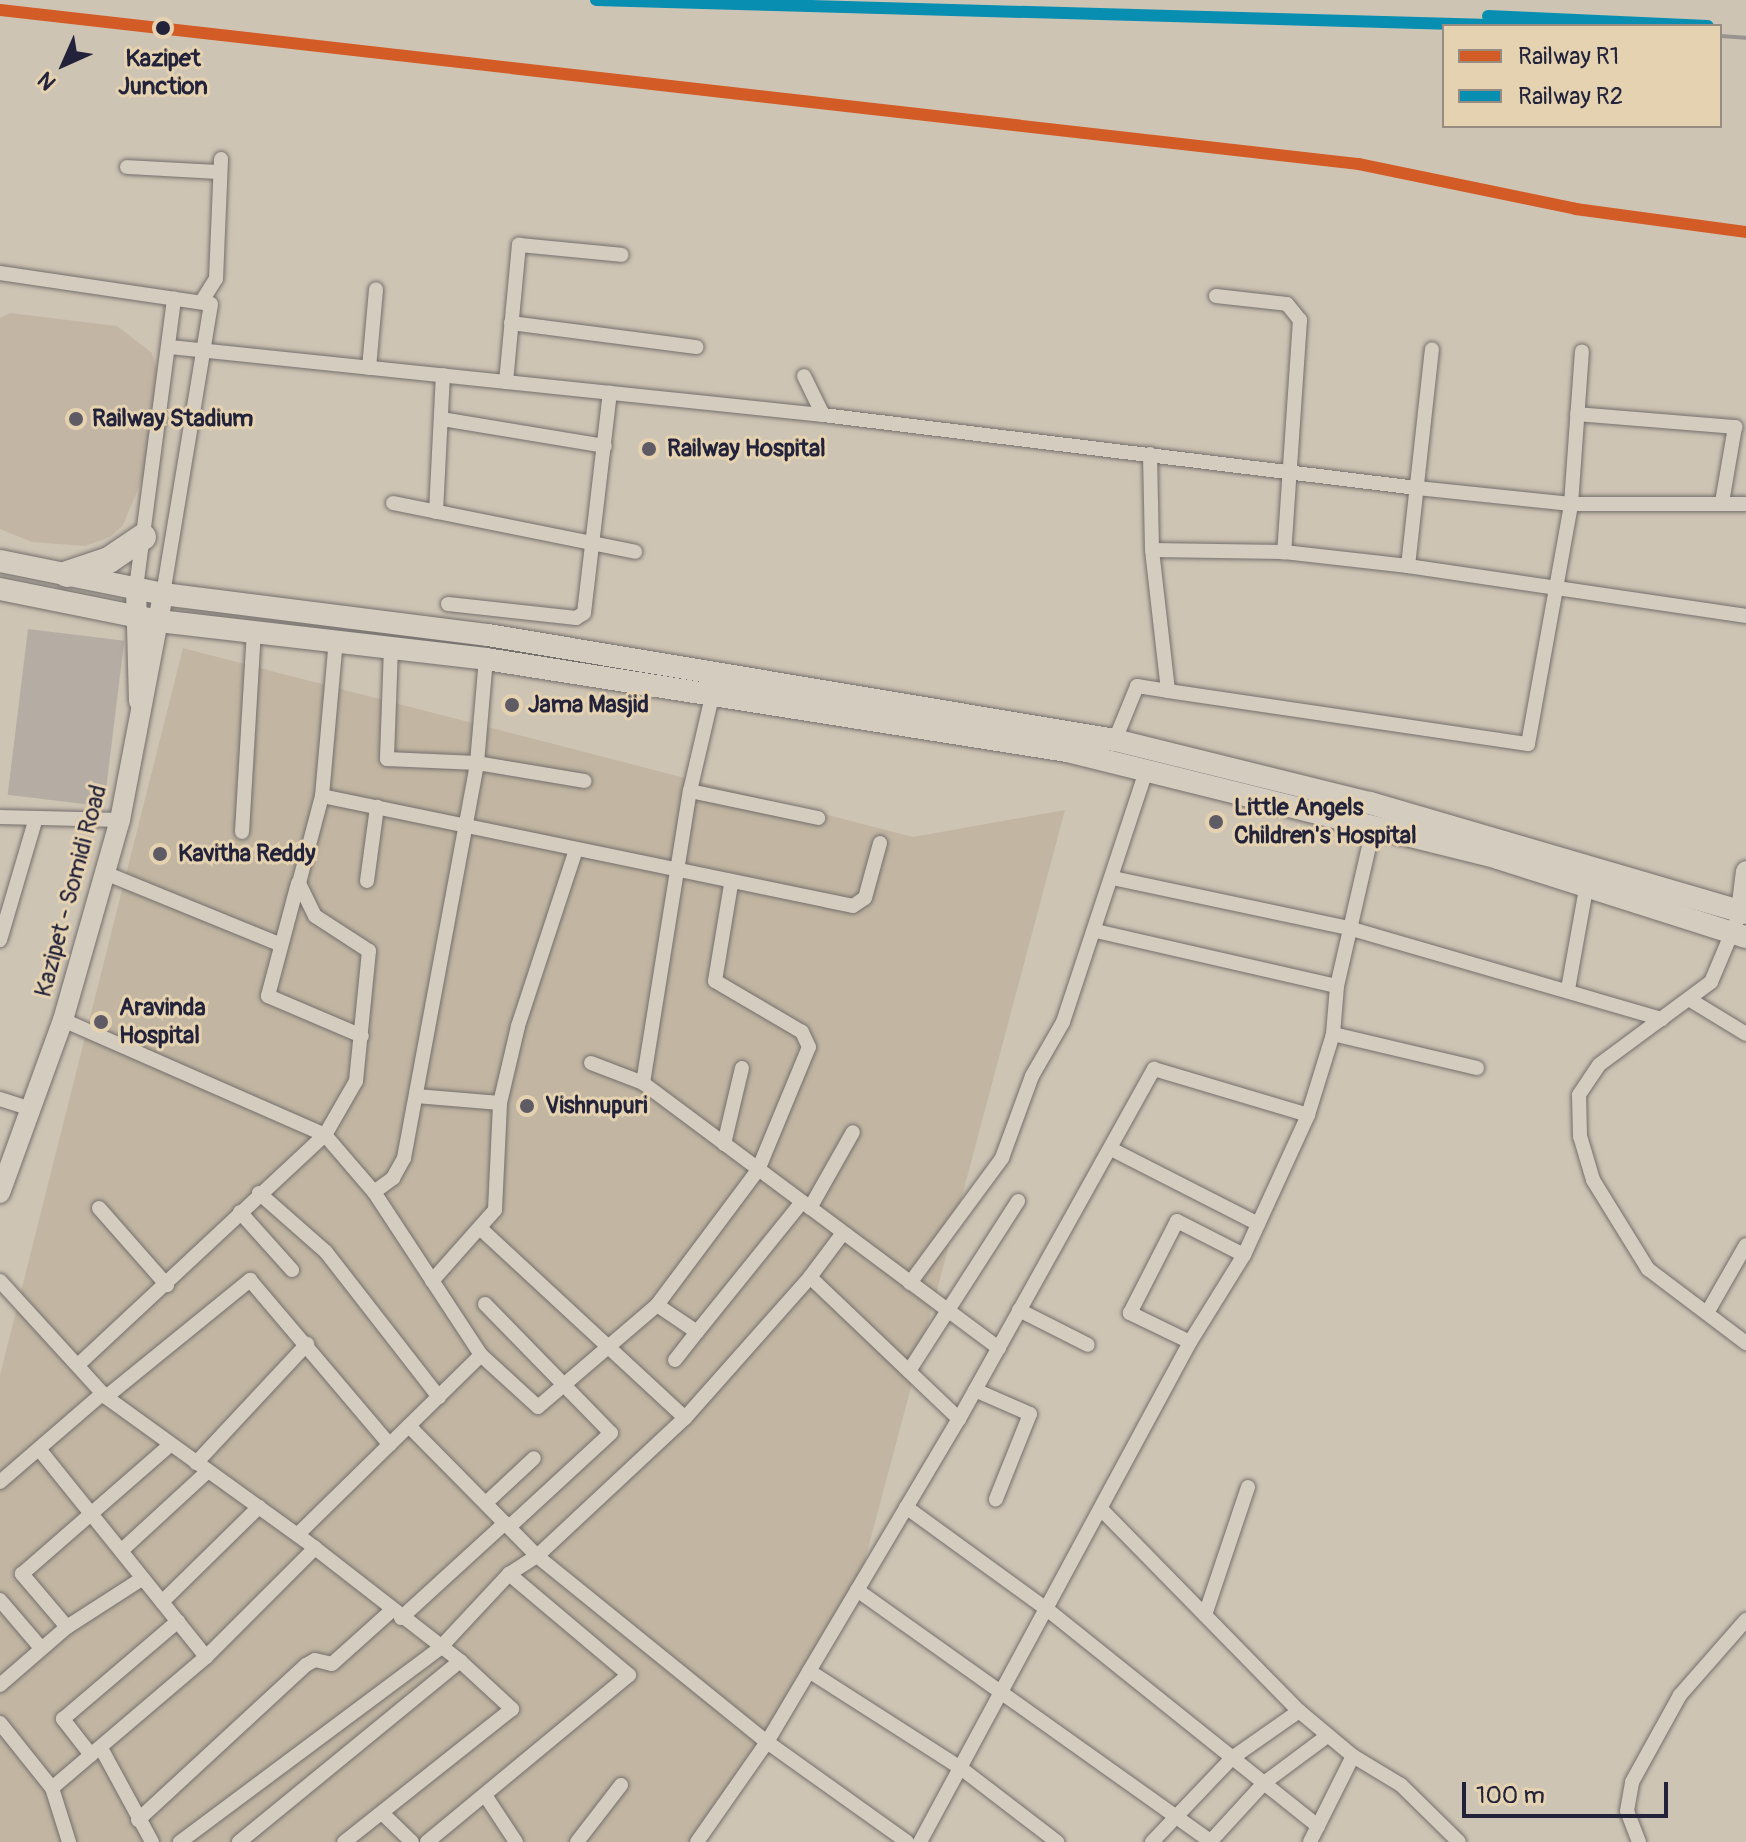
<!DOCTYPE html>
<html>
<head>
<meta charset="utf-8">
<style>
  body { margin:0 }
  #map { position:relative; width:1746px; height:1842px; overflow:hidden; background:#cec4b4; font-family:Pangolin,sans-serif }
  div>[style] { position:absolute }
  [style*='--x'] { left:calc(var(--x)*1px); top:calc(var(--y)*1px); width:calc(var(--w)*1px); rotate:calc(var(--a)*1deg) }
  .built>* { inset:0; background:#c2b6a2 }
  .green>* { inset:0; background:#c3b5a3 }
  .building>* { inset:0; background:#b5ada3; transform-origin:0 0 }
  .roads { filter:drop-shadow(0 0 2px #746f6d) drop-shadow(0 0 2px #746f6d) }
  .street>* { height:14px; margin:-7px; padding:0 7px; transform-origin:7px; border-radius:7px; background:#d3ccbf }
  .secondary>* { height:20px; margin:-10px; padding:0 10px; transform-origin:10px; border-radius:10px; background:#d3ccbf }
  .primary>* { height:22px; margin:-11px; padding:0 11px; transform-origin:11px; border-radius:11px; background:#d3ccbf }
  .highway>* { height:26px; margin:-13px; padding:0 13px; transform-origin:13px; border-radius:13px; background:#d3ccbf }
  .rail>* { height:4px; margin:-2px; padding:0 2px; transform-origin:2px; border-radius:2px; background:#99948f }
  .rail-1>* { height:12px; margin:-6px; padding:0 6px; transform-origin:6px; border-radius:6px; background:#d35b26 }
  .rail-2>* { height:12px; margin:-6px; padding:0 6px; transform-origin:6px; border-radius:6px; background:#078eb1 }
  .dots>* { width:22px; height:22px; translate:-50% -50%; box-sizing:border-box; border:4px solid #e5d2b0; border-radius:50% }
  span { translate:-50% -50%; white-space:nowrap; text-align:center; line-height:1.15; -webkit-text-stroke:6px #e5d2b0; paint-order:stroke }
  .stop-label { font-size:24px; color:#22223b; font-weight:700 }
  .poi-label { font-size:24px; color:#22223b; font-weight:700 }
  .left { translate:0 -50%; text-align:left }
  .street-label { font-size:24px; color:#22223b }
  .legend { position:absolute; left:1442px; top:24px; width:280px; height:104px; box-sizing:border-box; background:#e5d2b0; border:2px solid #978c81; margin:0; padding:10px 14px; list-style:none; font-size:24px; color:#22223b }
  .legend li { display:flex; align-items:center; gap:16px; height:40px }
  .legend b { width:40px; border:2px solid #978c81 }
  .north { position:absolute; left:24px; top:24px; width:80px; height:80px; -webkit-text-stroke:6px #e5d2b0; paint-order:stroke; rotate:225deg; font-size:22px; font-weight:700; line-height:32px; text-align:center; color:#22223b }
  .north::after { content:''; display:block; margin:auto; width:28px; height:36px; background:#22223b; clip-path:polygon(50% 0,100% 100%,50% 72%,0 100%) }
  .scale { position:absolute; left:1462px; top:1782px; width:206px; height:36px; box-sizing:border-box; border:4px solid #22223b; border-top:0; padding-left:10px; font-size:24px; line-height:28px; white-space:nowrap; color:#22223b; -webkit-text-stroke:6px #e5d2b0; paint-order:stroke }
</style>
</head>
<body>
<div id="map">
  <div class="built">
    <div style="clip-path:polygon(183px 648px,913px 837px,1065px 810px,857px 1590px,703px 1842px,0 1842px,0 1375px)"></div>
  </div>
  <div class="green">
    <div style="clip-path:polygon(10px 313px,117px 326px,152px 353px,157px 368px,146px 470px,123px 525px,110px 537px,85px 546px,32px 542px,0 529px,0 318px)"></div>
  </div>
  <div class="building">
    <div style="left:28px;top:629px;width:97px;height:167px;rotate:7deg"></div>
  </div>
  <div class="roads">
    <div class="street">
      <div style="--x:127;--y:167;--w:93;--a:3.1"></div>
      <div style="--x:0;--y:273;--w:213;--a:8.4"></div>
      <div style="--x:211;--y:304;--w:294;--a:99.4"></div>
      <div style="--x:1216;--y:296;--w:71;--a:6.4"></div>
      <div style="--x:1287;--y:304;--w:21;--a:51"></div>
      <div style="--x:1300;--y:320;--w:233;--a:93.9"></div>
      <div style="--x:202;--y:301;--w:26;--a:-58"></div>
      <div style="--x:216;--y:279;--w:120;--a:-87.6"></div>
      <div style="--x:511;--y:323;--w:187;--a:7.4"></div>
      <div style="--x:170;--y:347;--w:657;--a:5.95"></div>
      <div style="--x:823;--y:415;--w:598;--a:7.01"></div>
      <div style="--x:1417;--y:488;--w:155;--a:5.9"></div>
      <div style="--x:1571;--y:504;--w:175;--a:0"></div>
      <div style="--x:369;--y:368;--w:79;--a:-84.9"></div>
      <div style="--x:804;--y:376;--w:43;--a:64"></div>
      <div style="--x:506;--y:382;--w:138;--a:-84.6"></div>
      <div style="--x:519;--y:245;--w:103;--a:5.5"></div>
      <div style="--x:1577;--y:414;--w:159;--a:4.7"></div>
      <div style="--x:1735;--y:427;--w:76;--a:99.8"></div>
      <div style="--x:442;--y:419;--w:165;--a:9.4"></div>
      <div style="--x:1150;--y:454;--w:96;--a:88.8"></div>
      <div style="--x:1152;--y:550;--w:142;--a:83.5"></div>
      <div style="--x:1168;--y:691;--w:364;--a:8.4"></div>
      <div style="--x:1528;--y:744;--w:244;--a:-79.8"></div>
      <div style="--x:1571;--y:504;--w:153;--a:-85.9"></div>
      <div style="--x:393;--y:503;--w:247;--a:11.4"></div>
      <div style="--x:436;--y:512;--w:137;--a:-87.1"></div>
      <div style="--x:1152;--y:550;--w:132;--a:0.9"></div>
      <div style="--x:1284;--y:552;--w:125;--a:6.4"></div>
      <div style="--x:1408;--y:566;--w:342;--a:8.4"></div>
      <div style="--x:1408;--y:566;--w:218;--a:-83.7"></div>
      <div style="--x:136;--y:588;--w:292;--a:-82.5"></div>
      <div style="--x:448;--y:604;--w:129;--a:6.2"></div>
      <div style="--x:576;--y:618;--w:9;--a:-32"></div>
      <div style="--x:584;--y:613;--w:222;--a:-83.3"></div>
      <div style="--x:391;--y:648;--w:111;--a:92.1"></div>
      <div style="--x:387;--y:759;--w:90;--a:2.5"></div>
      <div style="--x:477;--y:763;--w:109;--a:9.5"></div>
      <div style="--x:1115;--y:740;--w:58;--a:-67.8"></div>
      <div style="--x:1137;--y:686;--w:31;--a:9"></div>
      <div style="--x:690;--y:791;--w:131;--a:11.9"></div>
      <div style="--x:322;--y:796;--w:542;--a:11.7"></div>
      <div style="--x:853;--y:906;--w:14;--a:-34"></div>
      <div style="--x:865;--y:898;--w:57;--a:-74.7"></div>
      <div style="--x:0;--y:817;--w:120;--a:1.4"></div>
      <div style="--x:242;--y:832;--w:201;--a:-86.6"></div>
      <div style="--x:105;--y:873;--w:188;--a:22.2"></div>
      <div style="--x:1113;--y:878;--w:244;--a:12"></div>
      <div style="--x:1352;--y:929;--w:323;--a:16.2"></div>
      <div style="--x:367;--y:881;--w:75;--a:-82.3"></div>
      <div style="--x:298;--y:883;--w:117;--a:104.9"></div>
      <div style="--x:268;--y:996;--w:102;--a:23.1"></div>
      <div style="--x:1741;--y:911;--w:77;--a:112.9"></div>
      <div style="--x:1711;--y:982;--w:139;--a:143.5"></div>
      <div style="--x:1599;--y:1065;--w:36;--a:124"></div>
      <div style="--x:1579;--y:1095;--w:41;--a:88.6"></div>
      <div style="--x:1580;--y:1136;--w:46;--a:73.5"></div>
      <div style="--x:1593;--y:1180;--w:105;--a:58.3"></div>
      <div style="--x:1648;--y:1269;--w:123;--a:37.1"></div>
      <div style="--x:1096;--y:931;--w:247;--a:12.9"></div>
      <div style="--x:0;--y:940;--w:127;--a:-73.6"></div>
      <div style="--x:1568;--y:989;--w:108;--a:-79.8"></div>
      <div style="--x:1692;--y:1001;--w:63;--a:31.4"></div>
      <div style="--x:63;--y:1020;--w:286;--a:23.7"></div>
      <div style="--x:325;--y:1135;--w:75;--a:49.3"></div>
      <div style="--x:374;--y:1192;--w:195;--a:56.7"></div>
      <div style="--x:481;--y:1355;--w:257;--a:135.6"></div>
      <div style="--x:1333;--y:1034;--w:148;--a:13.3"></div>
      <div style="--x:591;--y:1063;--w:56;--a:21"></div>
      <div style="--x:643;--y:1083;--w:444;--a:36.7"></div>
      <div style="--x:643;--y:1083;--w:296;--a:-80.9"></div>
      <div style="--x:690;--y:791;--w:102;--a:-76.9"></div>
      <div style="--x:416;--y:1096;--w:84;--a:4.8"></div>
      <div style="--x:0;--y:1099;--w:33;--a:18"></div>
      <div style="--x:724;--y:1144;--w:78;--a:-76.7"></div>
      <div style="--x:1111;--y:1149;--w:165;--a:27"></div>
      <div style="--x:374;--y:1192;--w:24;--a:-36"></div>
      <div style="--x:393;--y:1178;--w:23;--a:-61"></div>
      <div style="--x:404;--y:1158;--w:402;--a:-79.5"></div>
      <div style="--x:477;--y:763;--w:104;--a:-85.1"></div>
      <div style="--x:259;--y:1193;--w:89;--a:41.4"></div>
      <div style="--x:326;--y:1252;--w:184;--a:52.1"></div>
      <div style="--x:99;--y:1208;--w:103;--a:48.6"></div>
      <div style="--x:810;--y:1208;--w:87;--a:-60.5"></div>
      <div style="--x:240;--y:1212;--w:78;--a:48.1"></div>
      <div style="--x:481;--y:1229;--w:278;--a:42.8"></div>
      <div style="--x:685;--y:1418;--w:188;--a:-48.4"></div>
      <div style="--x:843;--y:1233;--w:55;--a:126.9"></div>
      <div style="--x:810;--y:1277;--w:206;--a:43.6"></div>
      <div style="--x:0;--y:1281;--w:157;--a:47.6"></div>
      <div style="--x:106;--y:1397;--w:258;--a:35.8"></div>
      <div style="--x:315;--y:1548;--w:184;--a:37.9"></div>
      <div style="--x:460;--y:1661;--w:71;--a:42.7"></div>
      <div style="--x:512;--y:1709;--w:214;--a:141.6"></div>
      <div style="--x:432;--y:1281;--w:95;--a:-48.4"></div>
      <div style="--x:495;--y:1210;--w:107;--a:-87.3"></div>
      <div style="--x:500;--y:1103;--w:79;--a:-76.8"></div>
      <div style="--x:518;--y:1026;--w:185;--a:-71.8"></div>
      <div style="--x:910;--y:1283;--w:155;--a:-53.6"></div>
      <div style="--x:1002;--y:1158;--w:87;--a:-69.9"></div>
      <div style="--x:1032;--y:1076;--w:62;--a:-60.1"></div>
      <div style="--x:1063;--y:1022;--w:264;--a:-71.7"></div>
      <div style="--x:485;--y:1304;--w:180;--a:45.7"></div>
      <div style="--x:611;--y:1433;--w:139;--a:137.3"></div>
      <div style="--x:657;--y:1305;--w:48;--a:34"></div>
      <div style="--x:697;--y:1332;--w:167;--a:-51.1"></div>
      <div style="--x:1019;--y:1310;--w:77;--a:26.9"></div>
      <div style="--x:1707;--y:1313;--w:78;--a:-60.2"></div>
      <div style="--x:1190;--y:1342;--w:67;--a:-154.2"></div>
      <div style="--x:1130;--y:1313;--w:103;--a:-62.9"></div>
      <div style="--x:1177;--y:1221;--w:75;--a:26.9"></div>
      <div style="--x:481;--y:1355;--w:77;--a:42.4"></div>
      <div style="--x:538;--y:1407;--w:157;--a:-40.6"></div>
      <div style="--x:657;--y:1305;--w:169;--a:-53.2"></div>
      <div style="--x:758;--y:1170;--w:133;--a:-67.5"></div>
      <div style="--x:809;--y:1047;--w:17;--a:-115"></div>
      <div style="--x:802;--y:1032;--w:101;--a:-149.6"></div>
      <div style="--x:715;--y:981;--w:98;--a:-80.6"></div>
      <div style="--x:675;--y:1360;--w:36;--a:-52"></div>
      <div style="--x:79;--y:1364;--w:336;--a:-43"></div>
      <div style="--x:325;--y:1135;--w:62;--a:-60.1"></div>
      <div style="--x:356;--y:1081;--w:131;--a:-84.3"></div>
      <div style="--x:369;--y:951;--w:64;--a:-147.1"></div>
      <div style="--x:315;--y:916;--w:37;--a:-116"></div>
      <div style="--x:299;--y:883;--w:90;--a:-75.2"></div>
      <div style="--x:322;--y:796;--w:158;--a:-84.9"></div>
      <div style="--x:909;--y:1371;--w:202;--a:-57.3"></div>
      <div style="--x:975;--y:1390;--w:60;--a:23.6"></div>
      <div style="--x:1030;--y:1414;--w:92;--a:111.8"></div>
      <div style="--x:106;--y:1397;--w:186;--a:-39.1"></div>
      <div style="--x:250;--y:1280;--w:216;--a:49.7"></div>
      <div style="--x:409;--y:1426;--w:182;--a:45.4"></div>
      <div style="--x:537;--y:1556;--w:296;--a:39"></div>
      <div style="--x:767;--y:1742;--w:172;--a:35.5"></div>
      <div style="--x:39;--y:1449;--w:267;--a:51.2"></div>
      <div style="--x:196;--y:1463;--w:163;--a:-47"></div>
      <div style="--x:0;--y:1482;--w:136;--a:-40.8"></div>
      <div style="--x:487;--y:1502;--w:64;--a:-43.1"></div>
      <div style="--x:906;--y:1507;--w:175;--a:36"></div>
      <div style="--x:1048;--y:1610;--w:346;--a:38.7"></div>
      <div style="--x:1102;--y:1510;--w:281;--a:45.6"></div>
      <div style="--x:1299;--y:1711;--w:70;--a:39.8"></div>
      <div style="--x:1353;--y:1756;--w:96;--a:116.6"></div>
      <div style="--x:121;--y:1551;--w:118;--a:-42.6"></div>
      <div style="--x:857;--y:1590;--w:435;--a:35.4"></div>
      <div style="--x:0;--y:1600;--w:63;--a:49.5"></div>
      <div style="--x:162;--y:1602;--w:136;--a:-44.4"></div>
      <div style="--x:1205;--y:1615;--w:135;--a:-71.4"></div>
      <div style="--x:401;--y:1618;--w:141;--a:-42.4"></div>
      <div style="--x:67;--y:1627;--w:70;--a:-130.3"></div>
      <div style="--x:22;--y:1574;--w:196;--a:-41.1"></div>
      <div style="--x:809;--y:1671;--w:182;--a:32.6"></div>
      <div style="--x:962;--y:1769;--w:120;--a:37.5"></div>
      <div style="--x:0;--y:1685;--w:89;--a:-40.9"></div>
      <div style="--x:67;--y:1627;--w:90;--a:-32.8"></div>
      <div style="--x:0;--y:1723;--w:83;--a:51.3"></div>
      <div style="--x:52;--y:1788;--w:57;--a:72.5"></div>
      <div style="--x:101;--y:1748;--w:107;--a:61.5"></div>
      <div style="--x:91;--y:1755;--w:46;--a:-127.9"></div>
      <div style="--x:63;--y:1719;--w:151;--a:-40.4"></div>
      <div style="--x:1353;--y:1756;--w:56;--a:31.1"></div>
      <div style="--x:1401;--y:1785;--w:81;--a:44.5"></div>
      <div style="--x:52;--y:1788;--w:202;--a:-40.4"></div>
      <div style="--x:206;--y:1657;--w:154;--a:-45"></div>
      <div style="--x:485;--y:1795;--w:56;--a:56.6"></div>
      <div style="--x:383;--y:1814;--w:40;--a:44"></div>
      <div style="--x:138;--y:1820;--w:229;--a:-42.7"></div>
      <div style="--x:306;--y:1665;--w:10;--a:-29"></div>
      <div style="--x:315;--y:1660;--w:17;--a:13"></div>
      <div style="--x:332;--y:1664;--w:79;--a:-41.9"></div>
      <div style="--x:180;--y:1842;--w:323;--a:-36.7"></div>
      <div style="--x:439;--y:1649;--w:103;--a:-47"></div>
      <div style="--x:509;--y:1574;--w:33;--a:-33"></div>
      <div style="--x:537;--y:1556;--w:202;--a:-43"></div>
      <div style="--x:239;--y:1842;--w:286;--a:-39.3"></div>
      <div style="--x:427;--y:1842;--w:262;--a:-39.6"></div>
      <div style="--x:629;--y:1675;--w:157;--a:-139.9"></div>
      <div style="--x:577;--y:1842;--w:72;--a:-52.3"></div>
      <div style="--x:697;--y:1842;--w:122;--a:-55"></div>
      <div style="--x:767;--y:1742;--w:376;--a:-59.3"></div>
      <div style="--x:959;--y:1419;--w:401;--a:-60.9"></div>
      <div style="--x:1154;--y:1069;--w:161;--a:16.6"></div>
      <div style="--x:1308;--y:1115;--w:85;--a:-72.8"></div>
      <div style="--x:1333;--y:1034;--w:48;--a:-85.2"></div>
      <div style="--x:1337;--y:986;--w:165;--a:-77.1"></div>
      <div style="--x:920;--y:1842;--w:568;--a:-61.63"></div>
      <div style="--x:1190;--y:1342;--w:102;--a:-58.2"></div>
      <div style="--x:1244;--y:1255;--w:154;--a:-65.4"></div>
      <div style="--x:1152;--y:1842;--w:116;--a:-46.4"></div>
      <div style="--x:1232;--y:1758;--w:82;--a:-35"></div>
      <div style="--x:1210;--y:1842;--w:80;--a:-47.5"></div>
      <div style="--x:1264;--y:1783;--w:79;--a:-36.7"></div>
      <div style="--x:1639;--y:1842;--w:33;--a:-111"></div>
      <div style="--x:1627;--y:1811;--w:29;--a:-80"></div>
      <div style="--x:1632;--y:1782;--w:99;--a:-61.1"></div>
      <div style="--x:1680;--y:1695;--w:100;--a:-48.7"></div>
    </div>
    <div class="secondary">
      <div style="--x:136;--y:588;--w:113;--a:88.5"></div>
      <div style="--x:1741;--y:911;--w:40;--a:-82.9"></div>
      <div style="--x:0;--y:1193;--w:184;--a:-70"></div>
      <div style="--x:63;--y:1020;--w:208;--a:-74.1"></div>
      <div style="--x:120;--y:820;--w:230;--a:-79.2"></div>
    </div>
    <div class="primary">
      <div style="--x:0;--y:561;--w:166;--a:11.4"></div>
      <div style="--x:163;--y:594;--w:328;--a:7.2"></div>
      <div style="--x:488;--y:635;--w:636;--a:9.51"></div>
      <div style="--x:1115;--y:740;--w:263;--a:13.9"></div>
      <div style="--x:1370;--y:803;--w:392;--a:16.3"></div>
      <div style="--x:0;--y:589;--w:162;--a:11.4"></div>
      <div style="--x:159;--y:621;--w:329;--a:6.6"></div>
      <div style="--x:486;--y:659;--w:588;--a:9"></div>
      <div style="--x:1067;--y:751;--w:444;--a:13.9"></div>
      <div style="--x:1498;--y:858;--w:260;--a:17.7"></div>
    </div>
    <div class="highway">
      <div style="--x:67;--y:574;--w:44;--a:-18.4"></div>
      <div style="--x:109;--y:560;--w:41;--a:-34.1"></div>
    </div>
  </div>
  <div class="rail">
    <div style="--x:596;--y:0;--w:930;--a:1.6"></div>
    <div style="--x:1514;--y:17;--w:194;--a:2.7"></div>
    <div style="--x:1720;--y:36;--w:26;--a:4"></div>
  </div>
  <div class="rail-1">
    <div style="--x:0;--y:10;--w:1368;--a:6.47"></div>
    <div style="--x:1359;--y:164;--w:222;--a:11.7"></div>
    <div style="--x:1576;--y:209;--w:172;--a:7.7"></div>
  </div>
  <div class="rail-2">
    <div style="--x:596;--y:0;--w:930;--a:1.6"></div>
    <div style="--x:1488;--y:16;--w:220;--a:2.6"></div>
  </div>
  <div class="dots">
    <div style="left:163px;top:28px;background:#22223b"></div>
    <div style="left:76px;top:419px;background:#5e5b65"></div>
    <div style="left:649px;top:449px;background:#5e5b65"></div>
    <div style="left:512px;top:705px;background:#5e5b65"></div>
    <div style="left:1216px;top:822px;background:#5e5b65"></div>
    <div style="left:160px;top:854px;background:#5e5b65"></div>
    <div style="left:101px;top:1022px;background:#5e5b65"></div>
    <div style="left:527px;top:1106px;background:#5e5b65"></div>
  </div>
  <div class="stop-label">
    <span style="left:163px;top:73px">Kazipet<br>Junction</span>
  </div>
  <div class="poi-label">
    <span class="left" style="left:92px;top:419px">Railway Stadium</span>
    <span class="left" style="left:667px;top:449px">Railway Hospital</span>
    <span class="left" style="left:528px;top:705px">Jama Masjid</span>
    <span class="left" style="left:1234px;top:822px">Little Angels<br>Children's Hospital</span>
    <span class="left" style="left:178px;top:854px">Kavitha Reddy</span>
    <span class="left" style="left:119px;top:1022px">Aravinda<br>Hospital</span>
    <span class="left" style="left:545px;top:1106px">Vishnupuri</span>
  </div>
  <div class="street-label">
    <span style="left:71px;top:891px;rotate:-75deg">Kazipet - Somidi Road</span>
  </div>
  <ul class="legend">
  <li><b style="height:10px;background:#d35b26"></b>Railway R1</li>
  <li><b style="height:10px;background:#078eb1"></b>Railway R2</li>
  </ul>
  <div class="north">N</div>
  <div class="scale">100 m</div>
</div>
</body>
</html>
